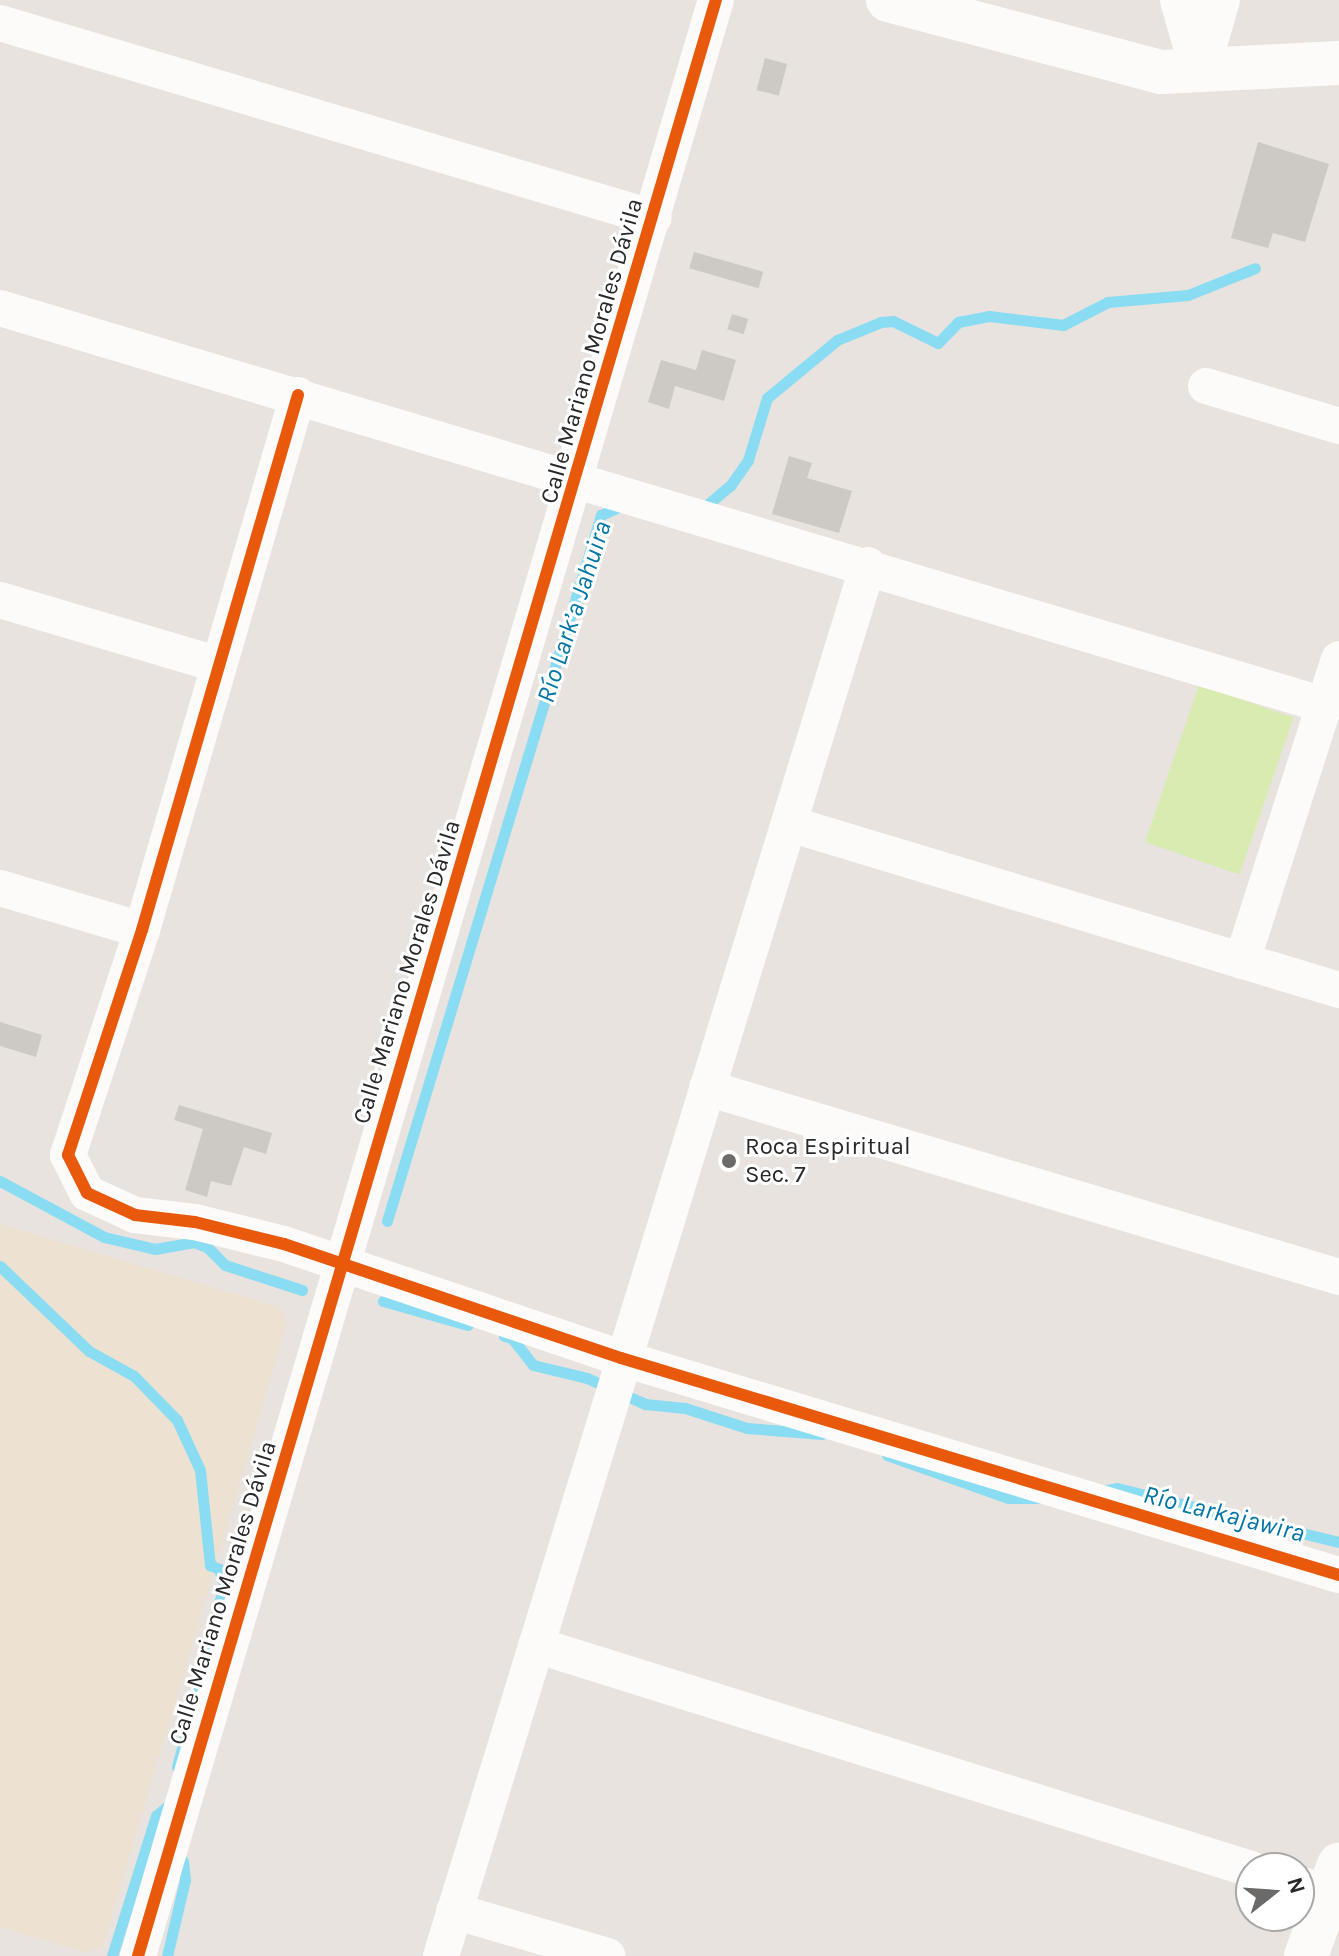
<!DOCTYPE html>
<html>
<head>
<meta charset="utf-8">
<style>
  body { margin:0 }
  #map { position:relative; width:1339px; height:1956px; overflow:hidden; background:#e8e3de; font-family:Karla,sans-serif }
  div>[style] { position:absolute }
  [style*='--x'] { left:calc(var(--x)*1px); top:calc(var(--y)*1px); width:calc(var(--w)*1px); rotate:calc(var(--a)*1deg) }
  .education>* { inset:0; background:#ede2d1 }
  .pitch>* { inset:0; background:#d8ebb0; transform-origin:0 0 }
  .stream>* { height:11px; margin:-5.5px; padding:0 5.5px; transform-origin:5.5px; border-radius:5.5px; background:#8adcf2 }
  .building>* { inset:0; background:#cdc9c5; transform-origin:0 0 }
  .street>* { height:36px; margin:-18px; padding:0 18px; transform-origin:18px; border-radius:18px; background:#fcfbfa }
  .secondary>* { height:44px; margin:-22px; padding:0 22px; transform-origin:22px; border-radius:22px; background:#fcfbfa }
  .cycleway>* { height:12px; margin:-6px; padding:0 6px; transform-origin:6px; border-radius:6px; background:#e8590c }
  .dots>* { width:22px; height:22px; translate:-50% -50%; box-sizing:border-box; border:4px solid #fff; border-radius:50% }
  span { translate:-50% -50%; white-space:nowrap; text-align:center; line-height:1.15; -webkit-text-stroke:6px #fff; paint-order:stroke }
  .street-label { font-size:24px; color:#292929 }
  .poi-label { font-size:24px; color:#292929 }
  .left { translate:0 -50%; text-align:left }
  .water-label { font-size:26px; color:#0075a6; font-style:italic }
  .north { position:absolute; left:1235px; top:1852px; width:80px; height:80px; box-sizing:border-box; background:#fff; border:2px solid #a9a9a9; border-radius:50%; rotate:73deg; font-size:22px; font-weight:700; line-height:32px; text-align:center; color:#292929 }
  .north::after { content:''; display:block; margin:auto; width:28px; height:36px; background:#6c6a68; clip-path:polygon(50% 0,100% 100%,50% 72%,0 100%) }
</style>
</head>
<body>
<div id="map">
  <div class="education">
    <div style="clip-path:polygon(0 1224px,275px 1306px,284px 1313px,286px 1327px,103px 1946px,88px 1953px,0 1927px)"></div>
  </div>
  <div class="pitch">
    <div style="left:1199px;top:685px;width:100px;height:166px;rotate:19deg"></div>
  </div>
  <div class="stream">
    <div style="--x:701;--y:510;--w:38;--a:-40"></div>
    <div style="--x:730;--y:486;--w:32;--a:-55"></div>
    <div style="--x:748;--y:460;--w:65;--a:-73"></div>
    <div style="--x:767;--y:398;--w:91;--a:-39.6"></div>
    <div style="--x:837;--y:340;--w:48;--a:-22.2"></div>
    <div style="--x:881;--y:322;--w:12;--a:-5"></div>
    <div style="--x:893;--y:321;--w:50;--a:26.1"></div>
    <div style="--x:938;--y:343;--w:29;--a:-46"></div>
    <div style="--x:958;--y:322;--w:32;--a:-11"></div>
    <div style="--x:989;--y:316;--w:75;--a:6.9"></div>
    <div style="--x:1063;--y:325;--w:51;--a:-27.1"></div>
    <div style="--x:1108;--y:302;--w:80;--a:-5"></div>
    <div style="--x:1188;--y:295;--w:72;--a:-21.9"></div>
    <div style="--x:0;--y:1181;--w:118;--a:28.3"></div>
    <div style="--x:104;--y:1237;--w:52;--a:13.2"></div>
    <div style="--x:155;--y:1249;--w:40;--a:-10"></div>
    <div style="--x:194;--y:1242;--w:14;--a:21"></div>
    <div style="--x:207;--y:1247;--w:25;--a:45"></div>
    <div style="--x:225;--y:1265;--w:81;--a:18"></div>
    <div style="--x:387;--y:1221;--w:738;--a:-73.14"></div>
    <div style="--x:601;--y:515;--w:22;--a:-24"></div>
    <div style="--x:0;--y:1266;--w:123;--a:43.7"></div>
    <div style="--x:89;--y:1351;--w:51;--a:29.1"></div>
    <div style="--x:134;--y:1376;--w:62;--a:45.7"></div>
    <div style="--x:177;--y:1420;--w:55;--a:65.3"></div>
    <div style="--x:200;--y:1470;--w:96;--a:84"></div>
    <div style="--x:210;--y:1565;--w:10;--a:24"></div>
    <div style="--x:219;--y:1569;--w:16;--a:72"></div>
    <div style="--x:224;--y:1584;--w:189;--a:104.4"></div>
    <div style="--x:383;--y:1301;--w:88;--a:15.8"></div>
    <div style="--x:504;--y:1336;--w:8;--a:14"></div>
    <div style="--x:512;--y:1338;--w:34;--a:52"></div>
    <div style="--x:533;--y:1365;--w:56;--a:13.5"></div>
    <div style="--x:587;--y:1378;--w:64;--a:24.1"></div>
    <div style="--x:645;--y:1404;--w:40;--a:5.7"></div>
    <div style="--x:685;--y:1408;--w:65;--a:17.9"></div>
    <div style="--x:747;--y:1428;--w:75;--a:4.6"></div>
    <div style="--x:887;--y:1455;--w:128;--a:19.6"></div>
    <div style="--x:1008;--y:1498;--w:30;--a:0"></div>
    <div style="--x:1102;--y:1491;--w:15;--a:-11"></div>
    <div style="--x:1117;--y:1488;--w:228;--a:13.7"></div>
    <div style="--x:112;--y:1956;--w:147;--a:-72.6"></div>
    <div style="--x:156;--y:1816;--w:18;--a:-41"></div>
    <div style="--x:167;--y:1956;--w:78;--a:-76.7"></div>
    <div style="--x:185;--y:1880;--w:19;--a:-96"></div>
  </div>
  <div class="building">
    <div style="left:765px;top:58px;width:23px;height:33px;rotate:15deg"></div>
    <div style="clip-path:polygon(1258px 142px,1329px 164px,1305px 242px,1273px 233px,1268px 248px,1231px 238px)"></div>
    <div style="left:694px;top:252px;width:72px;height:17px;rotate:16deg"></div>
    <div style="left:732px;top:314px;width:17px;height:16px;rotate:17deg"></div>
    <div style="clip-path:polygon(702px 350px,736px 360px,724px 401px,675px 386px,669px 409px,648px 402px,661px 360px,696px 370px)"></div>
    <div style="clip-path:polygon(789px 456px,812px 463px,807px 478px,852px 491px,839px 533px,772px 514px)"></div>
    <div style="clip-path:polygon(0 1022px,42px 1035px,36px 1057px,0 1046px)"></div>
    <div style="clip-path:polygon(179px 1105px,272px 1133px,266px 1154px,244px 1147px,231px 1186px,211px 1181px,207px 1197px,185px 1190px,203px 1129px,174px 1120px)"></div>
  </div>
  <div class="street">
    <div style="--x:0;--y:23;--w:682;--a:16.6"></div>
    <div style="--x:1202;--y:70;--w:73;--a:-74.1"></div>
    <div style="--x:0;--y:308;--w:1382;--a:16.69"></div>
    <div style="--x:1206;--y:386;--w:139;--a:16.7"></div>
    <div style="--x:298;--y:395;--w:557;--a:106.26"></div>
    <div style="--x:142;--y:930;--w:237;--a:108.2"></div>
    <div style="--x:68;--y:1155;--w:42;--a:63.4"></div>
    <div style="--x:87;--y:1193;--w:53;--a:24.6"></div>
    <div style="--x:135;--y:1215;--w:60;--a:6.7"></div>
    <div style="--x:195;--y:1222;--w:92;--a:13.9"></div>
    <div style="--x:284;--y:1244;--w:356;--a:18.7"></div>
    <div style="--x:621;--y:1358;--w:750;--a:16.82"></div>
    <div style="--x:0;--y:600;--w:228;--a:16.5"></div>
    <div style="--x:790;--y:824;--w:574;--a:16.82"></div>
    <div style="--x:0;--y:888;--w:148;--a:16.5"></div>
    <div style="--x:1242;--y:961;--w:317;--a:-72.2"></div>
    <div style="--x:707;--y:1088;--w:660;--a:16.65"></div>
    <div style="--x:536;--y:1645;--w:749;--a:17.4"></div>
    <div style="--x:1299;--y:1884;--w:30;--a:17"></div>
    <div style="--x:454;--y:1911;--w:160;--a:16.3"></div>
    <div style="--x:138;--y:1956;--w:2040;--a:-73.54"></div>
    <div style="--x:441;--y:1956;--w:1455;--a:-72.93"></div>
  </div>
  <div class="secondary">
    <div style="--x:888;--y:0;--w:282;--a:14.8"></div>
    <div style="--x:1161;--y:72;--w:178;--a:-2.9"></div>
    <div style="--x:1182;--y:0;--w:73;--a:74.1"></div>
    <div style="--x:1306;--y:1956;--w:97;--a:-70.1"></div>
  </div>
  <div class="cycleway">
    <div style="--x:298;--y:395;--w:557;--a:106.26"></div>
    <div style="--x:142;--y:930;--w:237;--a:108.2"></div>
    <div style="--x:68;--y:1155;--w:42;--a:63.4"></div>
    <div style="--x:87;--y:1193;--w:53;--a:24.6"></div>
    <div style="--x:135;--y:1215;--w:60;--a:6.7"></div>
    <div style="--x:195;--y:1222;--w:92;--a:13.9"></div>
    <div style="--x:284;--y:1244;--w:356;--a:18.7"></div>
    <div style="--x:621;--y:1358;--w:750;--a:16.82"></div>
    <div style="--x:138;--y:1956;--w:2040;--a:-73.54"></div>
  </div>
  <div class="dots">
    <div style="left:729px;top:1161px;background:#6c6a68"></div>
  </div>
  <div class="street-label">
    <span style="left:592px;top:351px;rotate:-74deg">Calle Mariano Morales Dávila</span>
    <span style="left:407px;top:972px;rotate:-73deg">Calle Mariano Morales Dávila</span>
    <span style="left:223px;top:1593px;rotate:-73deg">Calle Mariano Morales Dávila</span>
  </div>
  <div class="poi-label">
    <span class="left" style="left:745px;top:1161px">Roca Espiritual<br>Sec. 7</span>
  </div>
  <div class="water-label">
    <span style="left:574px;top:612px;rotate:-72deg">Río Lark’a Jahuira</span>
    <span style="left:1224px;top:1514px;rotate:14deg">Río Larkajawira</span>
  </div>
  <div class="north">N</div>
</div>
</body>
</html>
